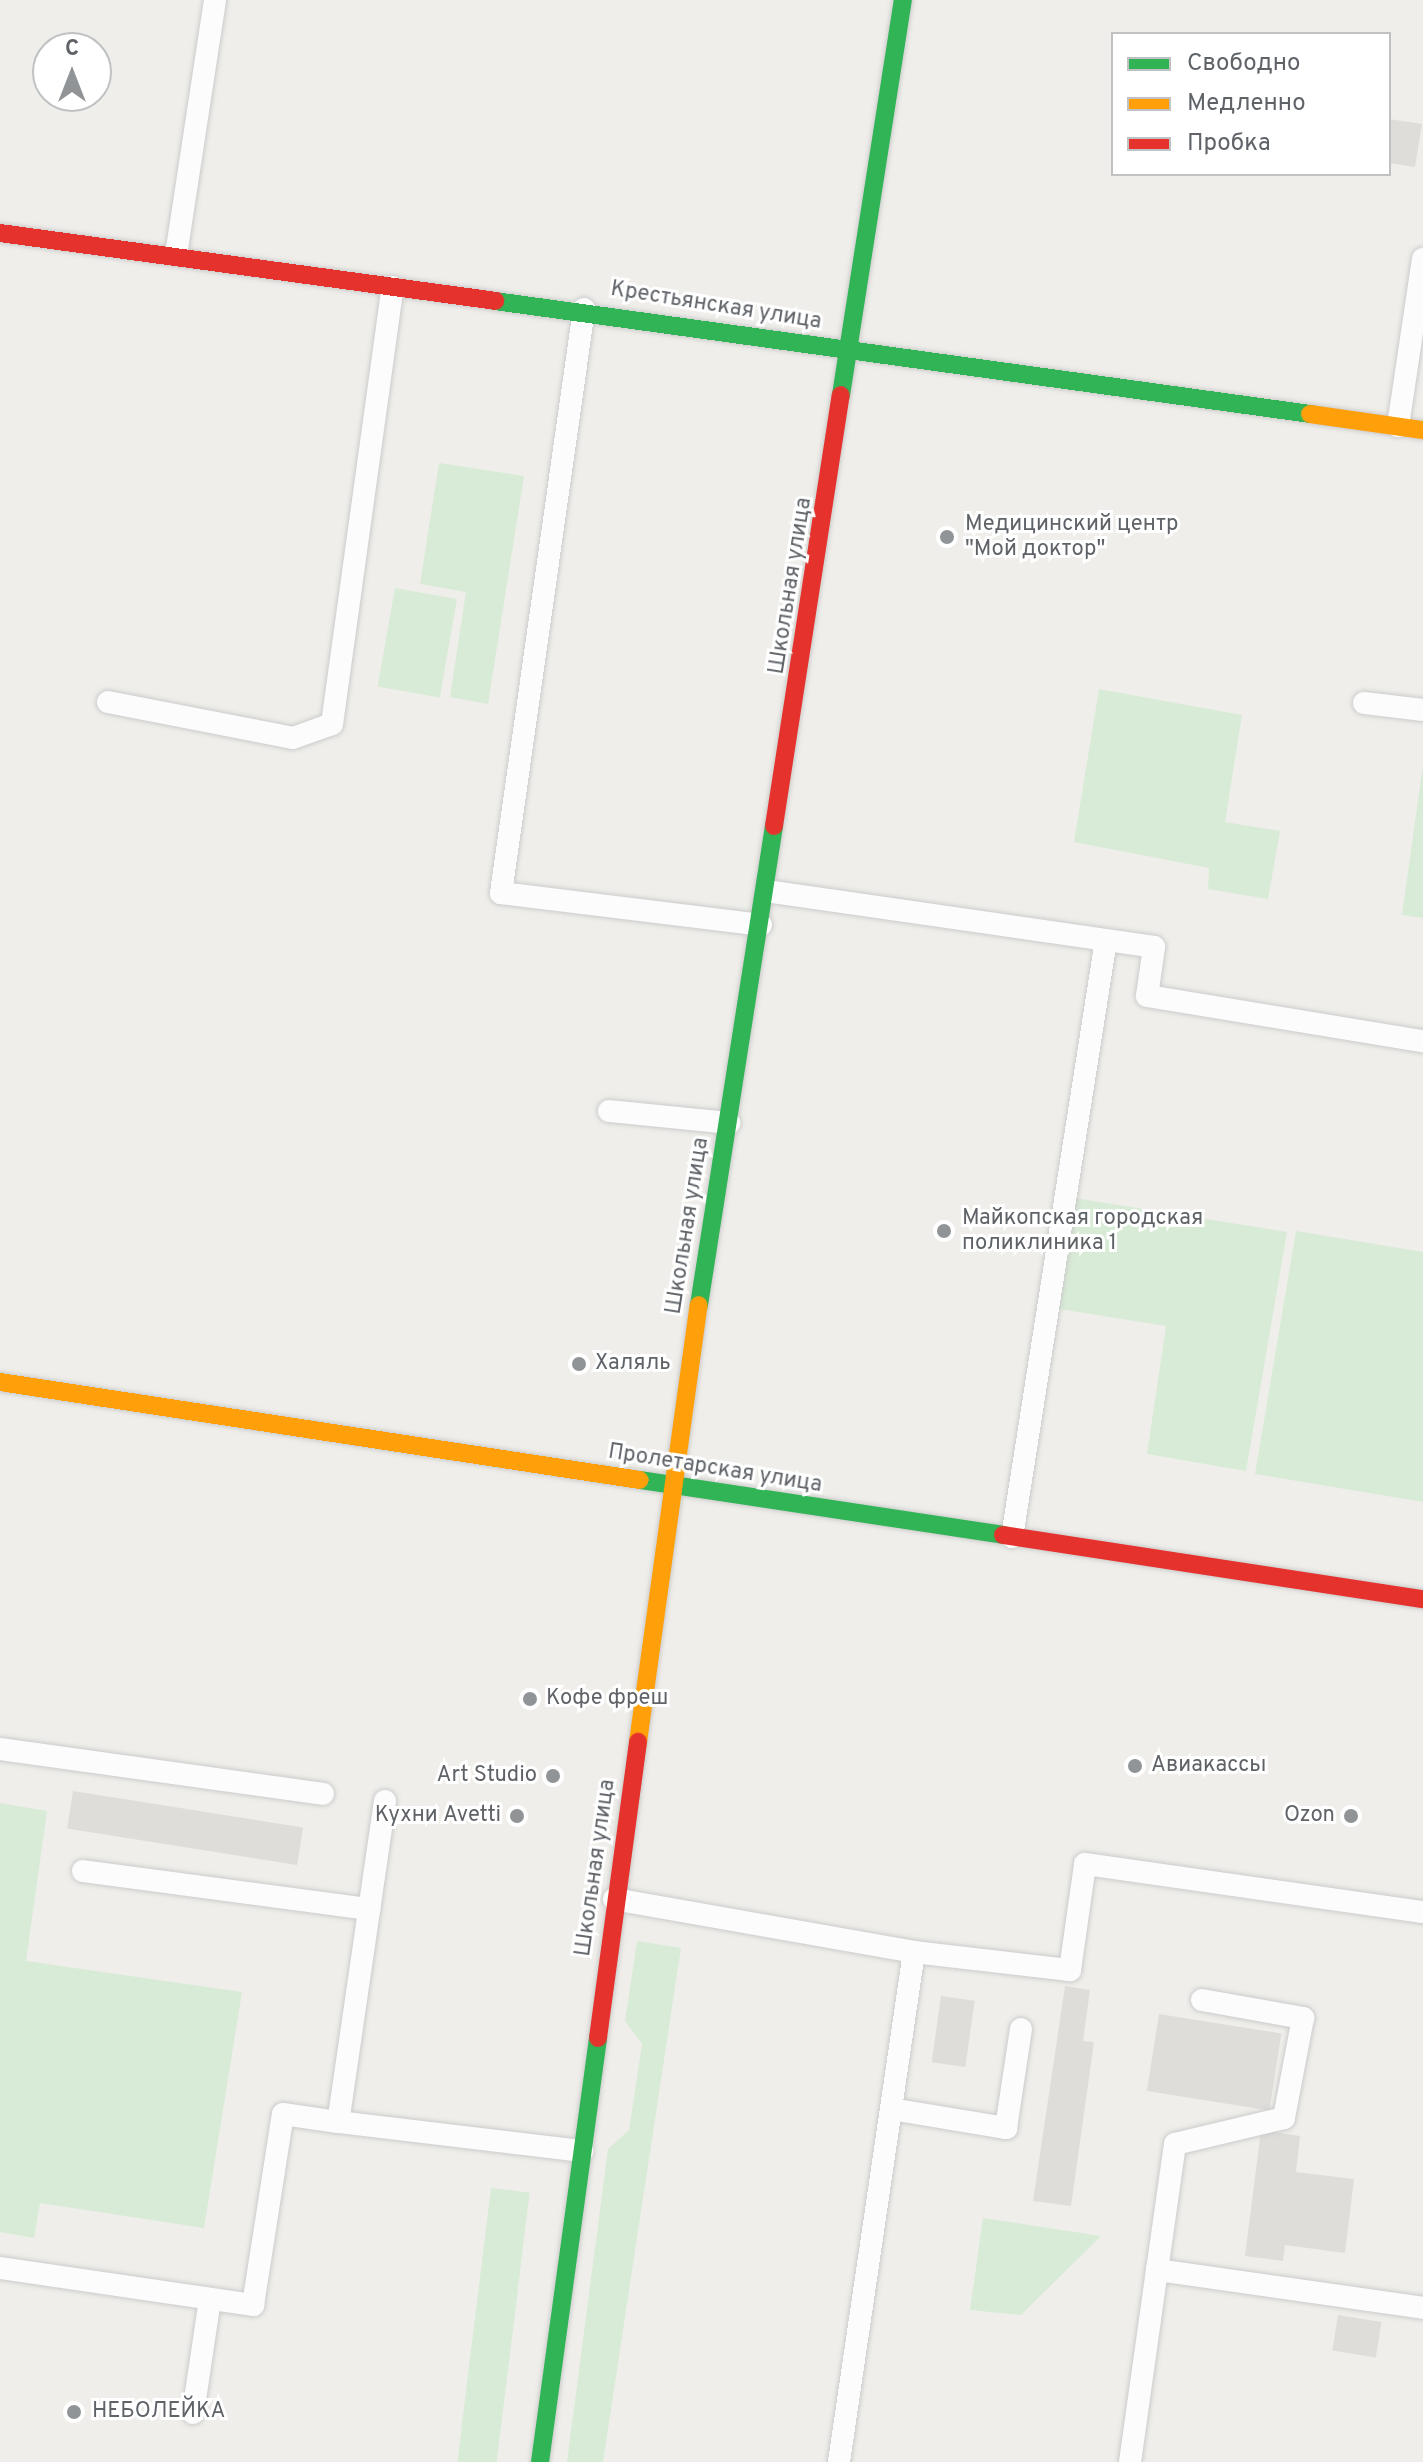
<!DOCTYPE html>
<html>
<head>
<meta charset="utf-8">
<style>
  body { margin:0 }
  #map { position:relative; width:1423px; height:2462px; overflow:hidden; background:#efeeea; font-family:Overpass,sans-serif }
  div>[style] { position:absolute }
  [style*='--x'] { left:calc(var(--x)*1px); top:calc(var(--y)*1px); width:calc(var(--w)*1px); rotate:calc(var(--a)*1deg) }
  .industrial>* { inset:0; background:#dfddda; transform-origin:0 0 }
  .green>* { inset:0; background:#d8ebd6; transform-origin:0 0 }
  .roads { filter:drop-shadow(0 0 2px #cbcccc) drop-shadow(0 0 2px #cbcccc) }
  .lane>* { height:22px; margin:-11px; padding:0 11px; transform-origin:11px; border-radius:11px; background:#fdfcfc }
  .fast>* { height:18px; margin:-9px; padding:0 9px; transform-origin:9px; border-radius:9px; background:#30b455 }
  .slow>* { height:18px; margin:-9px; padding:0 9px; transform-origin:9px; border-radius:9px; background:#ff9f0a }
  .jam>* { height:18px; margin:-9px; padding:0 9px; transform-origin:9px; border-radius:9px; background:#e5322d }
  .dots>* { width:22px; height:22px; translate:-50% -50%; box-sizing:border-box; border:4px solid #fff; border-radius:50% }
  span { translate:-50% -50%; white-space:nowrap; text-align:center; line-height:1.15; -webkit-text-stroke:6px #fff; paint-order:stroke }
  .street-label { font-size:22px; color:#5f6368 }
  .poi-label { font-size:22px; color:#5f6368 }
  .left { translate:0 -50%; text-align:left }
  .right { translate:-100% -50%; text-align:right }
  .legend { position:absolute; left:1111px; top:32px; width:280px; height:144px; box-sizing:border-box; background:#fff; border:2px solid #bfc1c3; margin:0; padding:10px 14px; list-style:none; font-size:24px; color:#5f6368 }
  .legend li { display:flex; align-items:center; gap:16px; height:40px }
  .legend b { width:40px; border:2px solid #bfc1c3 }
  .north { position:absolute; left:32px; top:32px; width:80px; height:80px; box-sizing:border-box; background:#fff; border:2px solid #bfc1c3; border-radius:50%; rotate:0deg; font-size:22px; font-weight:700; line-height:32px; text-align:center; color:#5f6368 }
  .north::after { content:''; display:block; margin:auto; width:28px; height:36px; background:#919496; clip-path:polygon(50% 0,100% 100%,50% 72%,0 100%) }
</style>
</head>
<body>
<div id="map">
  <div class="industrial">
    <div style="clip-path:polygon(1389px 119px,1422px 124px,1415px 167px,1389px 163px)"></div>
    <div style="left:73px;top:1791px;width:233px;height:38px;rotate:9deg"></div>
    <div style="clip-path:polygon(1065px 1986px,1090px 1990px,1083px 2041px,1094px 2042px,1071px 2206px,1033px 2201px)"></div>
    <div style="left:941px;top:1996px;width:34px;height:67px;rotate:8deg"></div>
    <div style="left:1159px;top:2014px;width:124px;height:78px;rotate:9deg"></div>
    <div style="clip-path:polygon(1261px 2130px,1300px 2136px,1296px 2172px,1354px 2179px,1345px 2253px,1285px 2245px,1283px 2261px,1245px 2256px)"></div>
    <div style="left:1338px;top:2315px;width:44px;height:36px;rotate:9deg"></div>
  </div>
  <div class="green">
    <div style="clip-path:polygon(439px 463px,524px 476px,488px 704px,450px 697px,466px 592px,420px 584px)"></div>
    <div style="left:395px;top:588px;width:63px;height:100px;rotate:10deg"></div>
    <div style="clip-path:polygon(1099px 689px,1242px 715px,1225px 822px,1280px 831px,1268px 899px,1208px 889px,1209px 868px,1074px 842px)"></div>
    <div style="clip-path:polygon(1423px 765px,1423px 918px,1402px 915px)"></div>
    <div style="clip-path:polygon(1068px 1197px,1287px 1232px,1246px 1471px,1147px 1454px,1166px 1326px,1053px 1308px)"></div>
    <div style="clip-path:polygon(1296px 1231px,1423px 1252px,1423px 1502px,1255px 1474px)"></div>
    <div style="clip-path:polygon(0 1803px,47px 1811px,26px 1961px,242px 1992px,204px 2228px,40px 2203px,34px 2238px,0 2232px)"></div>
    <div style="clip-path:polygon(637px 1941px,681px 1948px,603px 2462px,567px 2462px,608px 2149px,629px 2130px,642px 2044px,625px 2021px)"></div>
    <div style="left:491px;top:2188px;width:39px;height:277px;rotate:7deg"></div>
    <div style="clip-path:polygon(983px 2218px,1101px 2236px,1021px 2315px,970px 2310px)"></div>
  </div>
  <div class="roads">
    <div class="lane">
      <div style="--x:176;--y:255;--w:258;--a:-81.3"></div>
      <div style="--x:584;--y:309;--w:590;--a:98.09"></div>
      <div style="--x:501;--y:893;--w:262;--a:7"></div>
      <div style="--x:1398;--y:426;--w:169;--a:-81.5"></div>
      <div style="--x:108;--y:702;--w:188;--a:11"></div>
      <div style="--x:293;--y:738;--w:41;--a:-19.7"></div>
      <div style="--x:332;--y:724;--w:441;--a:-82.1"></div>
      <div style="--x:1364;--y:703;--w:59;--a:6.8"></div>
      <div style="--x:766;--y:891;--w:392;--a:8.2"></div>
      <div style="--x:1154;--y:947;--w:49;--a:98.1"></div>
      <div style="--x:1147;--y:996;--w:280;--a:9.3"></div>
      <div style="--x:609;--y:1111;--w:121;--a:5.7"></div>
      <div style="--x:1012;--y:1537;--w:604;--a:-81.05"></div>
      <div style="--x:0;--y:1749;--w:326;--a:7.9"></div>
      <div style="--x:385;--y:1801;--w:324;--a:98.3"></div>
      <div style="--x:338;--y:2122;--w:246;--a:6.8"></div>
      <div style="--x:83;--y:1871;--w:289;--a:7.6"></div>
      <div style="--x:614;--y:1899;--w:305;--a:10"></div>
      <div style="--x:914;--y:1952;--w:515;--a:98.37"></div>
      <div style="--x:914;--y:1952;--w:157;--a:6.6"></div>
      <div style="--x:1070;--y:1970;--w:107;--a:-81.9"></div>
      <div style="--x:1085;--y:1864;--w:341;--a:8.1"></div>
      <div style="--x:1202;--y:2000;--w:103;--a:10.1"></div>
      <div style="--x:1303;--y:2018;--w:102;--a:100.8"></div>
      <div style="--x:1284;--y:2118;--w:112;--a:166.6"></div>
      <div style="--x:1175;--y:2144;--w:127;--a:98.1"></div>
      <div style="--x:1157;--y:2270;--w:269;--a:8.1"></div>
      <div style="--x:891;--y:2109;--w:117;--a:9.4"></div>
      <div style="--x:1006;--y:2128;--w:100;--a:-81.4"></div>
      <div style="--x:0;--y:2268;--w:256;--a:8.3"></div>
      <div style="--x:253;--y:2305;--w:193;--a:-81.1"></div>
      <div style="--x:283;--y:2114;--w:56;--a:8.3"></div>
      <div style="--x:193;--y:2413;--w:115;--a:-81.5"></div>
      <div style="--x:1130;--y:2462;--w:194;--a:-82"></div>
    </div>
    <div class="fast">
      <div style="--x:495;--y:301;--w:823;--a:7.89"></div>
      <div style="--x:841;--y:395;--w:400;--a:-81.1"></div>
      <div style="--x:699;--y:1305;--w:485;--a:-81.1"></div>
      <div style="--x:640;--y:1480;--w:367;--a:8.6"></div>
      <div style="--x:540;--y:2462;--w:428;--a:-82.2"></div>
    </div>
    <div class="slow">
      <div style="--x:1310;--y:414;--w:114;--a:8.1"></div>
      <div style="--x:0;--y:1382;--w:647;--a:8.71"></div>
      <div style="--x:638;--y:1742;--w:441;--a:-82.1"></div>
    </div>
    <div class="jam">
      <div style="--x:0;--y:233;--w:500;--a:7.8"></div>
      <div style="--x:774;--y:826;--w:436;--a:-81.2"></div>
      <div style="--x:1003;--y:1535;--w:425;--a:8.7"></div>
      <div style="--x:598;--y:2038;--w:299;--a:-82.3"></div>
    </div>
  </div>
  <div class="dots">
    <div style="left:947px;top:537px;background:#919496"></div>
    <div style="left:944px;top:1231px;background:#919496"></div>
    <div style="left:579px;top:1364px;background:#919496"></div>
    <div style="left:530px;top:1699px;background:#919496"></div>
    <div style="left:1135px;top:1766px;background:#919496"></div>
    <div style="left:553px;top:1776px;background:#919496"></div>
    <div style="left:517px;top:1816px;background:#919496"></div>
    <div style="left:1351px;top:1816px;background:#919496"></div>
    <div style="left:74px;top:2412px;background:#919496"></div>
  </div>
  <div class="street-label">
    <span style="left:716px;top:306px;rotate:9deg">Крестьянская улица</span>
    <span style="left:791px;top:586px;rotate:-81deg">Школьная улица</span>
    <span style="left:688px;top:1226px;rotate:-81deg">Школьная улица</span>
    <span style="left:715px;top:1469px;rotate:9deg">Пролетарская улица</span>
    <span style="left:596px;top:1868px;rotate:-82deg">Школьная улица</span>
  </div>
  <div class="poi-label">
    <span class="left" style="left:965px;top:537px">Медицинский центр<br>"Мой доктор"</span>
    <span class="left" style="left:962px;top:1231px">Майкопская городская<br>поликлиника 1</span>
    <span class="left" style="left:595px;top:1364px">Халяль</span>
    <span class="left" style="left:546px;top:1699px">Кофе фреш</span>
    <span class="left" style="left:1151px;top:1766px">Авиакассы</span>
    <span class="right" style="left:537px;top:1776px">Art Studio</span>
    <span class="right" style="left:501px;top:1816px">Кухни Avetti</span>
    <span class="right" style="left:1335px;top:1816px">Ozon</span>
    <span class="left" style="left:92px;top:2412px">НЕБОЛЕЙКА</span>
  </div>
  <ul class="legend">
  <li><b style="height:10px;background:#30b455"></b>Свободно</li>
  <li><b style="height:10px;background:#ff9f0a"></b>Медленно</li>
  <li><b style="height:10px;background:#e5322d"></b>Пробка</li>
  </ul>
  <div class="north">С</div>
</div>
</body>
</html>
